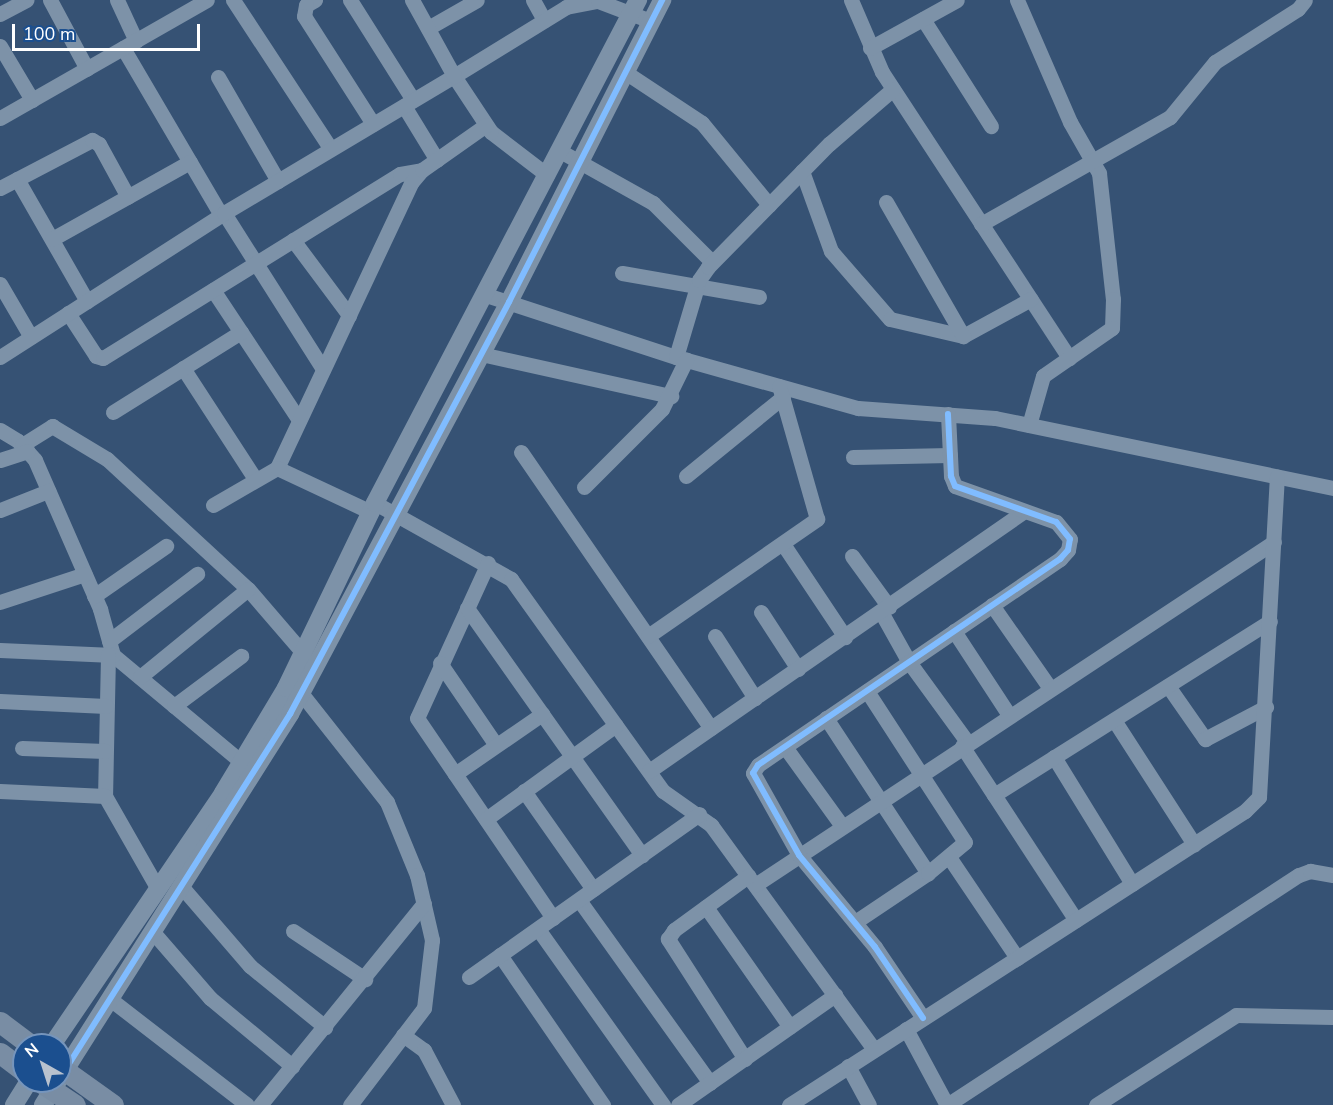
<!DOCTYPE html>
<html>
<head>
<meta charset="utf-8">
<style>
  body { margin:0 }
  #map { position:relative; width:1333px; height:1105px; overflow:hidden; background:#365274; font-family:"Nunito Sans",sans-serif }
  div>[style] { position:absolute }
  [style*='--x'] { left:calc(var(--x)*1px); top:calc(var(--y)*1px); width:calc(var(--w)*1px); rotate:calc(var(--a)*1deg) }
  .minor>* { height:15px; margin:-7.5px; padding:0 7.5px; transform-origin:7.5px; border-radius:7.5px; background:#7d92a8 }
  .tertiary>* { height:18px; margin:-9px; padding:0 9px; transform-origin:9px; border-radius:9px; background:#7d92a8 }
  .secondary>* { height:21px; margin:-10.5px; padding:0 10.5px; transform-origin:10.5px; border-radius:10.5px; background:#798da4 }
  .cycleway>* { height:6px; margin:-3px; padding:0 3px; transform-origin:3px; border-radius:3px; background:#80bcff }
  span { translate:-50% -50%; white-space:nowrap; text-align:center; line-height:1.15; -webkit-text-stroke:6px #1b4f8f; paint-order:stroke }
  .north { position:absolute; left:12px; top:1033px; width:60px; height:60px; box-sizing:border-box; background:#1b4f8f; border:2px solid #7695bc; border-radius:50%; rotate:321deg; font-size:16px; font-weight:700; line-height:24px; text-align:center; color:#fff }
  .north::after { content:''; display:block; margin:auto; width:21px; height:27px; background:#b9c2ce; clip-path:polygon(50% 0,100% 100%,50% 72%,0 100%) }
  .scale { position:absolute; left:12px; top:24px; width:188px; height:27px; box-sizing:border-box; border:3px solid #fff; border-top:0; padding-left:8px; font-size:18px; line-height:21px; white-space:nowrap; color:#fff; -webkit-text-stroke:4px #1b4f8f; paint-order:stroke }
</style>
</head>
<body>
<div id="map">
  <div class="minor">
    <div style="--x:50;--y:0;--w:78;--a:61.8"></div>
    <div style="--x:117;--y:0;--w:45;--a:65.1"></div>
    <div style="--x:233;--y:0;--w:178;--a:56.7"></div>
    <div style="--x:315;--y:0;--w:10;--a:151"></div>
    <div style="--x:306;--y:5;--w:11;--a:100"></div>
    <div style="--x:304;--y:16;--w:128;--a:57.4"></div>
    <div style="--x:350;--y:0;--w:118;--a:57.8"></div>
    <div style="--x:533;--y:0;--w:23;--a:61"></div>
    <div style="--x:851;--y:0;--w:78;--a:66.7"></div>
    <div style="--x:882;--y:72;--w:342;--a:56.8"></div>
    <div style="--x:1017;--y:0;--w:133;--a:66.5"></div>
    <div style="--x:1070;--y:122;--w:59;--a:60.4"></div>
    <div style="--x:1099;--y:173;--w:127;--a:83.7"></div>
    <div style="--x:1113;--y:299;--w:29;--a:92"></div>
    <div style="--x:1112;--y:328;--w:84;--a:145.2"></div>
    <div style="--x:1043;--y:376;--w:51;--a:105.9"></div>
    <div style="--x:0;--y:14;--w:30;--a:-28"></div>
    <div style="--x:923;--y:19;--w:127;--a:57.6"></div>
    <div style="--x:428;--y:28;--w:56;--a:-29.7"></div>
    <div style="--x:0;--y:46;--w:63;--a:59.3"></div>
    <div style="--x:123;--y:48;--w:194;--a:59.6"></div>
    <div style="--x:870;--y:48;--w:99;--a:-28.9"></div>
    <div style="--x:625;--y:72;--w:92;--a:33.5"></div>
    <div style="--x:702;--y:123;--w:106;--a:50.7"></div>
    <div style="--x:218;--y:77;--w:120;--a:60"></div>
    <div style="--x:404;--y:106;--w:63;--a:58.6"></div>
    <div style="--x:0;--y:118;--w:238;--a:-29.7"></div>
    <div style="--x:560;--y:151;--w:107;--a:29.2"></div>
    <div style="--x:653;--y:203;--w:83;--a:45"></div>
    <div style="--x:802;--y:171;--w:85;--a:70.1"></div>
    <div style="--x:831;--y:251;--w:90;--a:49.1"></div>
    <div style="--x:890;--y:319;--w:75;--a:13.1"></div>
    <div style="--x:963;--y:336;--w:77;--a:-28.6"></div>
    <div style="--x:547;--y:175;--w:71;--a:-142.5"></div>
    <div style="--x:491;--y:132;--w:67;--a:-123.5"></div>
    <div style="--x:454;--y:76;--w:132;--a:-31.6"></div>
    <div style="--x:566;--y:7;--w:33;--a:-11"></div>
    <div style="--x:598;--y:1;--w:57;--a:20.7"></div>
    <div style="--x:17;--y:179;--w:141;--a:60.2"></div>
    <div style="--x:0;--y:188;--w:104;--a:-27.6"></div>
    <div style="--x:92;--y:140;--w:8;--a:30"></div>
    <div style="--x:99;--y:144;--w:60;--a:61.3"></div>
    <div style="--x:886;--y:202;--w:155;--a:60.1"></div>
    <div style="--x:224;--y:213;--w:185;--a:57.6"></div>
    <div style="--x:981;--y:224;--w:217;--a:-29.5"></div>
    <div style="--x:1170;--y:117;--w:71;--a:-50.7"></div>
    <div style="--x:1215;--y:62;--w:98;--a:-32.6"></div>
    <div style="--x:1298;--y:9;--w:11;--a:-52"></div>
    <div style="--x:52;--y:239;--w:158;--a:-29.2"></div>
    <div style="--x:293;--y:240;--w:94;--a:53.3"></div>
    <div style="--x:622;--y:273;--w:139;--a:9.9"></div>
    <div style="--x:0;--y:284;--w:61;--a:59.7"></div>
    <div style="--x:213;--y:290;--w:156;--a:56.5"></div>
    <div style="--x:483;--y:294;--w:203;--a:18.1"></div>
    <div style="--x:676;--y:357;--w:189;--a:15.7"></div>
    <div style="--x:858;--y:408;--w:137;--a:4.2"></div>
    <div style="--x:995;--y:418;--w:345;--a:11.7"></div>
    <div style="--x:68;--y:313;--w:51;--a:56.9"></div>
    <div style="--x:96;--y:356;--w:7;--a:16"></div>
    <div style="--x:103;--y:358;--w:349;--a:-31.8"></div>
    <div style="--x:400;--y:174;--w:22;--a:-10"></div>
    <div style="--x:481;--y:354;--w:195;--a:12.5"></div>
    <div style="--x:0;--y:357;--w:266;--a:-32.7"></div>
    <div style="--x:224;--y:213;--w:268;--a:-30.8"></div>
    <div style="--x:454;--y:76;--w:87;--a:-118.9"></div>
    <div style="--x:676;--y:357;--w:80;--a:-73.4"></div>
    <div style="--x:699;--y:280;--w:16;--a:-55"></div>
    <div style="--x:708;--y:267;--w:173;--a:-45.5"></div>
    <div style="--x:829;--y:144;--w:84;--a:-40.7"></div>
    <div style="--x:183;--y:368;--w:132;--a:57"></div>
    <div style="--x:113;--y:412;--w:151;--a:-32"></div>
    <div style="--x:0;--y:430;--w:21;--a:31"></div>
    <div style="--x:18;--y:441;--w:25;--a:48"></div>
    <div style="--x:35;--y:460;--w:163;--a:66.4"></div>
    <div style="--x:100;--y:609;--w:48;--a:74.2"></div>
    <div style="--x:113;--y:655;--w:178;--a:39.8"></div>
    <div style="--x:22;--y:445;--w:36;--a:-32"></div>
    <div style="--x:52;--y:426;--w:64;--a:31"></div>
    <div style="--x:107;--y:459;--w:192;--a:42.7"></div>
    <div style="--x:248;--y:589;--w:84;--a:49.3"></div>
    <div style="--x:521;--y:452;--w:335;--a:55.5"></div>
    <div style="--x:853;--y:457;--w:97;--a:-1.2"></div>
    <div style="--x:0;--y:460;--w:29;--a:-18"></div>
    <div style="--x:277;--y:468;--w:315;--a:-64.8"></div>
    <div style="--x:411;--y:183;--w:17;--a:-50"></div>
    <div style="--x:422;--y:170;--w:78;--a:-35.1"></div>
    <div style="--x:686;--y:476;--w:125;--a:-39.2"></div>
    <div style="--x:584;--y:487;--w:110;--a:-45"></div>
    <div style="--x:662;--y:409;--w:55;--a:-63.9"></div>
    <div style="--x:375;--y:503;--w:156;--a:29.2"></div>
    <div style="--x:511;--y:579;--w:261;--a:54.4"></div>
    <div style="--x:663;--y:791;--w:59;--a:35.3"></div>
    <div style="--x:711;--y:825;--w:277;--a:54"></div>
    <div style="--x:213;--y:505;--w:74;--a:-30"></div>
    <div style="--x:277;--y:468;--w:104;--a:25.1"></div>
    <div style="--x:0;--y:510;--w:52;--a:-21.6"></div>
    <div style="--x:783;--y:544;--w:112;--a:56.3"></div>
    <div style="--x:852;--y:556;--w:63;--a:54"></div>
    <div style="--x:488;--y:563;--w:170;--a:114.6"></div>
    <div style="--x:417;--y:718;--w:242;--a:55.8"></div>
    <div style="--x:94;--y:596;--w:88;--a:-34.8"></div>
    <div style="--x:0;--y:602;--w:89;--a:-18.2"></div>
    <div style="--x:992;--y:605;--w:101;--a:55.1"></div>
    <div style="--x:467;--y:608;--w:303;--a:54.7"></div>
    <div style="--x:761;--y:612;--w:68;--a:57"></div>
    <div style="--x:881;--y:612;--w:57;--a:60.8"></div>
    <div style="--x:909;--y:662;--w:100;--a:53.9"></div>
    <div style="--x:954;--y:631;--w:100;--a:56.8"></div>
    <div style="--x:648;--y:636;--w:206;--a:-34.7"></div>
    <div style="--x:817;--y:519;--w:138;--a:-105.9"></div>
    <div style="--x:715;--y:636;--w:74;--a:57.2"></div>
    <div style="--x:109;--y:641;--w:111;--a:-37.3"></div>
    <div style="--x:0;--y:650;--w:113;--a:2.5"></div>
    <div style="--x:108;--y:655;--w:141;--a:91.2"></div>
    <div style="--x:105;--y:796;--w:107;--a:60.3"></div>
    <div style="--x:440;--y:663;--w:99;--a:55.7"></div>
    <div style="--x:140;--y:677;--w:139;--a:-39.2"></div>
    <div style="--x:1168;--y:686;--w:65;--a:55.1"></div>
    <div style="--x:1205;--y:739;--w:69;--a:-27.7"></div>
    <div style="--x:301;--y:693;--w:139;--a:51.7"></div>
    <div style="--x:387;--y:802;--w:79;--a:67.7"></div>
    <div style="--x:417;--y:875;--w:67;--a:77"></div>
    <div style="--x:432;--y:940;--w:68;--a:96.7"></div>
    <div style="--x:424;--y:1008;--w:122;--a:127.3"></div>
    <div style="--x:0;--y:701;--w:106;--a:2.7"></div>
    <div style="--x:174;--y:706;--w:84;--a:-36.7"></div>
    <div style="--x:826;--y:718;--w:186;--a:56.7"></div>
    <div style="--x:1114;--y:720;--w:148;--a:57.2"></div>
    <div style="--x:962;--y:746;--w:208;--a:56.8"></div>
    <div style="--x:785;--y:747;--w:97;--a:54.2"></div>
    <div style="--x:22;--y:748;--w:83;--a:2.1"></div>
    <div style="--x:1054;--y:757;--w:149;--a:58.4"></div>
    <div style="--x:649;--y:771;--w:456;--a:-34.7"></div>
    <div style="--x:455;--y:774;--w:106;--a:-34.6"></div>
    <div style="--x:0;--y:791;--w:105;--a:2.7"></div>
    <div style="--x:524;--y:791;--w:120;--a:54.9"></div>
    <div style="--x:994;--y:795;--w:326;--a:-32.2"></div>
    <div style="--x:486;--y:819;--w:160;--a:-35.9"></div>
    <div style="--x:949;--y:857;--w:122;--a:56"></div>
    <div style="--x:755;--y:885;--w:622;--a:-33.46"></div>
    <div style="--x:181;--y:886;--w:106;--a:49.2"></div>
    <div style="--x:250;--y:966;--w:97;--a:39.1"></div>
    <div style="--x:579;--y:900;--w:225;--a:54.4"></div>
    <div style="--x:706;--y:907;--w:146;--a:55"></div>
    <div style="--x:855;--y:922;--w:88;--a:-33.9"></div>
    <div style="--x:928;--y:873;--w:48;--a:-40"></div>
    <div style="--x:965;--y:842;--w:180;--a:-123"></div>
    <div style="--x:538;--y:929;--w:216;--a:54.6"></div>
    <div style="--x:152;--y:931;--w:89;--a:49.1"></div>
    <div style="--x:210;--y:998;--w:107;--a:39.7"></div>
    <div style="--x:293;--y:931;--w:87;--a:33.7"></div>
    <div style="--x:500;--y:955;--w:182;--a:55.5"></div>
    <div style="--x:469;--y:977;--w:282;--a:-35.3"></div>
    <div style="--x:110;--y:999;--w:173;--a:37.7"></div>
    <div style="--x:923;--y:1018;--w:86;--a:-124.1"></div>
    <div style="--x:875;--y:947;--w:119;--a:-129.6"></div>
    <div style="--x:799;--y:855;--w:94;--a:-119.3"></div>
    <div style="--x:753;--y:773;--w:9;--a:-58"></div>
    <div style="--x:758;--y:765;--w:366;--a:-34.3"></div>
    <div style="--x:1060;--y:559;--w:12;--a:-48"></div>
    <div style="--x:1068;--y:550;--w:11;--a:-80"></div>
    <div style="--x:1070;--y:539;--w:22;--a:-129"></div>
    <div style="--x:1056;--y:522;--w:107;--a:-160.4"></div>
    <div style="--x:955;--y:486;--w:11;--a:-112"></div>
    <div style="--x:951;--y:476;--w:62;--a:-92.8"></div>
    <div style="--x:906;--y:1029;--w:86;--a:61.7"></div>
    <div style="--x:403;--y:1035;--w:26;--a:36"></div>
    <div style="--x:424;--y:1050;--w:62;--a:62.2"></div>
    <div style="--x:745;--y:1059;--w:143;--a:-122.7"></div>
    <div style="--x:668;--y:939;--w:11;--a:-56"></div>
    <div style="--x:674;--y:930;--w:92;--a:-36.1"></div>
    <div style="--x:848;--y:1066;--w:44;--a:61.7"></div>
    <div style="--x:260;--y:1105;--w:260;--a:-50.9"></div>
    <div style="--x:678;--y:1105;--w:192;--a:-35"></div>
    <div style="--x:789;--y:1105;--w:543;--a:-32.81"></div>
    <div style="--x:1245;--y:811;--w:20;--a:-45"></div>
    <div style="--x:1259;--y:797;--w:321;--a:-86.8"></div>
    <div style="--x:947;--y:1105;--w:420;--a:-33.2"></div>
    <div style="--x:1299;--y:875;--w:12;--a:-20"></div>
    <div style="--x:1310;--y:871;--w:23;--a:10"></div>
    <div style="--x:1096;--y:1105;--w:166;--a:-32.7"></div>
    <div style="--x:1236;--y:1015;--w:97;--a:1.2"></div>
  </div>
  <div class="tertiary">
    <div style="--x:52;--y:1045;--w:305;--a:-55.8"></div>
    <div style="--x:223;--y:793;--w:122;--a:-59"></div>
    <div style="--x:286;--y:688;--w:205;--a:-64.3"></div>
    <div style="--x:375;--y:503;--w:568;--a:-62.4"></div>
    <div style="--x:60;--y:1078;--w:431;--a:-57.7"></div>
    <div style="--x:290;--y:714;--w:467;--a:-62"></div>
    <div style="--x:509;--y:302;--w:339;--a:-63.1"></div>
    <div style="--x:14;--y:1105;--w:28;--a:-58"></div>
    <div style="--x:43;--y:1105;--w:28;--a:-58"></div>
  </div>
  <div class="secondary">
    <div style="--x:0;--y:1022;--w:39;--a:37"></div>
    <div style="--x:0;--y:1053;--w:30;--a:37"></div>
    <div style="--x:60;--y:1067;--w:65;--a:35.6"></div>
    <div style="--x:39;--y:1081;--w:43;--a:33.7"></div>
  </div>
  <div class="cycleway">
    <div style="--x:923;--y:1018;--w:86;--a:-124.1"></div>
    <div style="--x:875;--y:947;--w:119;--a:-129.6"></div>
    <div style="--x:799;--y:855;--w:94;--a:-119.3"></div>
    <div style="--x:753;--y:773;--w:9;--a:-58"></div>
    <div style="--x:758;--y:765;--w:366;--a:-34.3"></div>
    <div style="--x:1060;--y:559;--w:12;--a:-48"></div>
    <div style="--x:1068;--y:550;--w:11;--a:-80"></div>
    <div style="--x:1070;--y:539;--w:22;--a:-129"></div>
    <div style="--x:1056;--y:522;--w:107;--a:-160.4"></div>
    <div style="--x:955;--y:486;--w:11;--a:-112"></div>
    <div style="--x:951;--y:476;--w:62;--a:-92.8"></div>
    <div style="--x:60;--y:1078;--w:431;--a:-57.7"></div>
    <div style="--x:290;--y:714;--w:467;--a:-62"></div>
    <div style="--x:509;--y:302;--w:339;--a:-63.1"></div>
  </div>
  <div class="north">N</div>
  <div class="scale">100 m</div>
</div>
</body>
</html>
